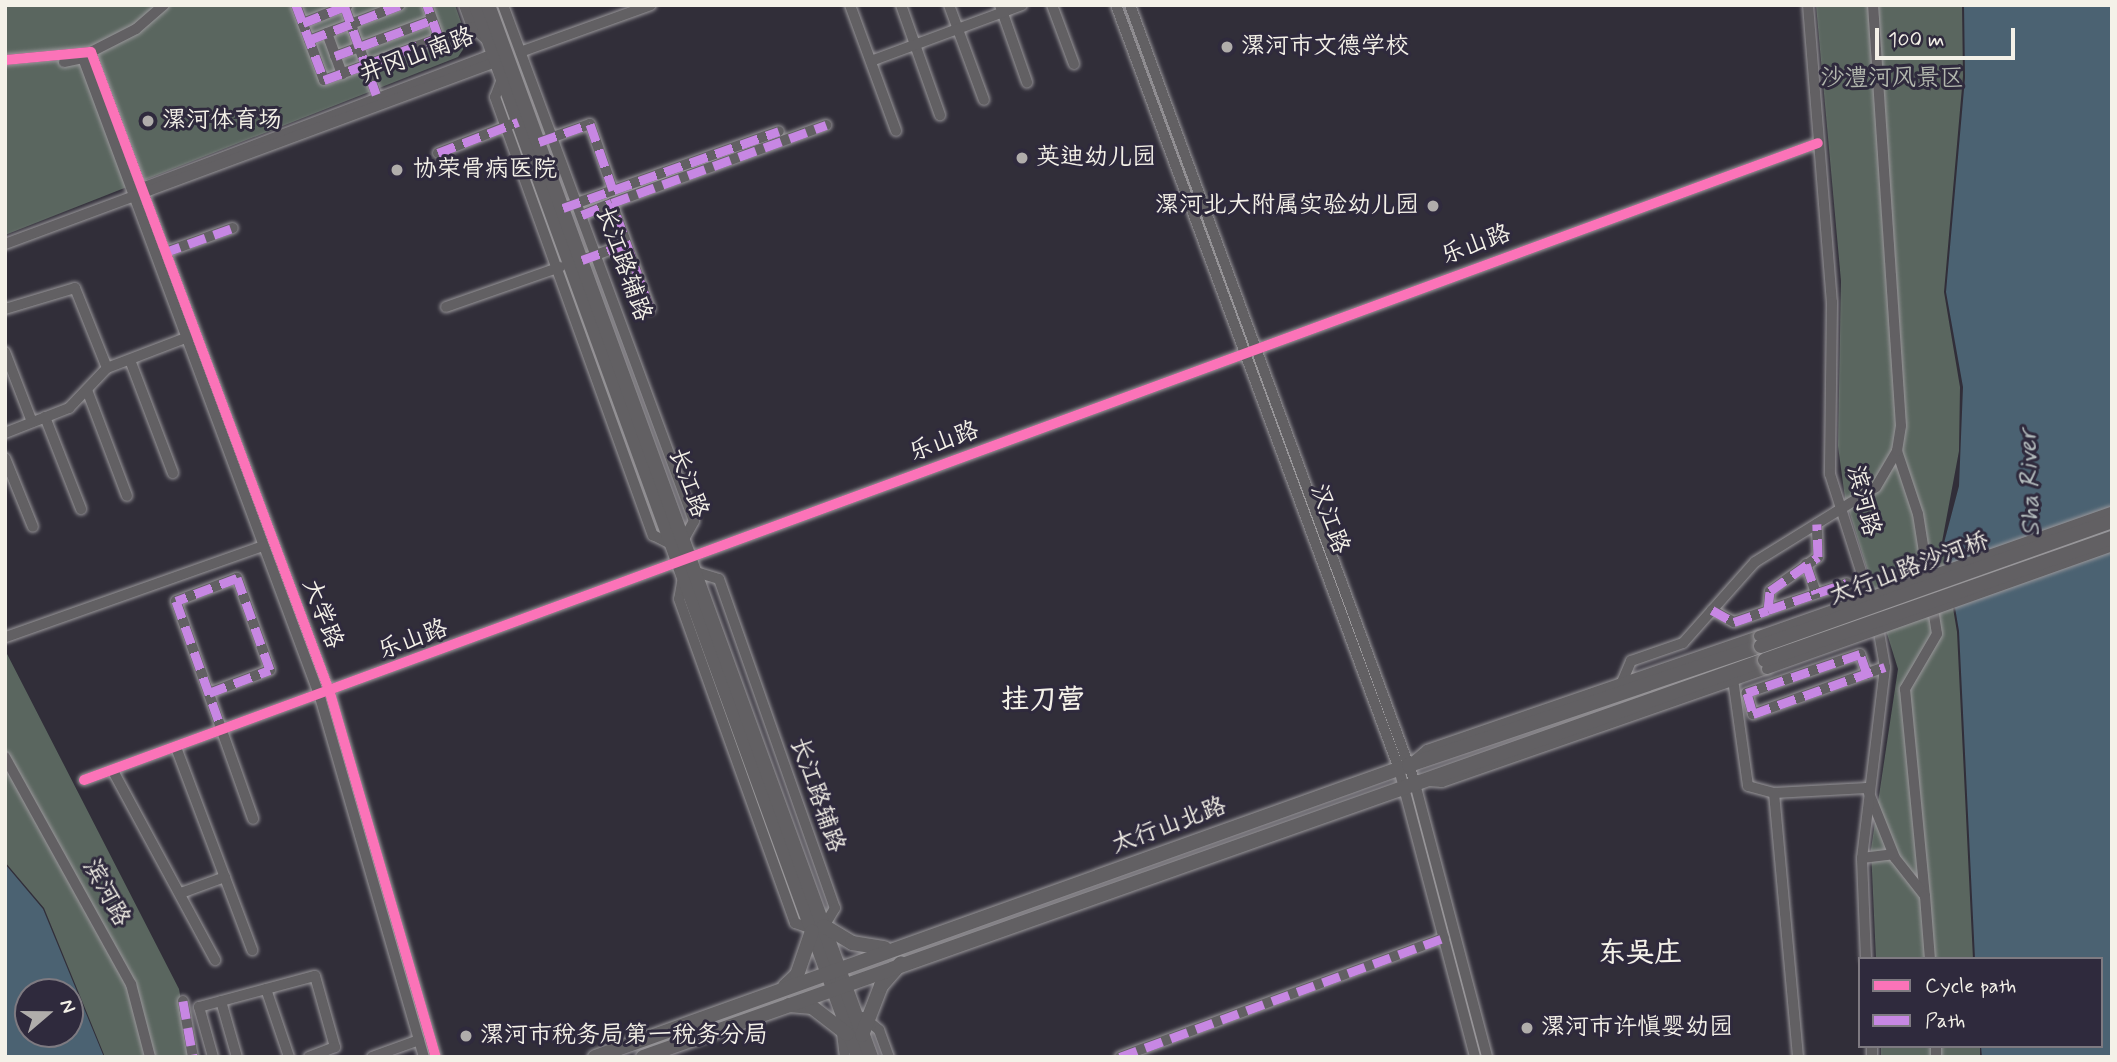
<!DOCTYPE html>
<html>
<head>
<meta charset="utf-8">
<style>
  body { margin:0 }
  #map { position:relative; width:2117px; height:1062px; overflow:hidden; background:#312e39; font-family:Mynerve,"LXGW WenKai TC",sans-serif }
  div>[style] { position:absolute }
  [style*='--x'] { left:calc(var(--x)*1px); top:calc(var(--y)*1px); width:calc(var(--w)*1px); rotate:calc(var(--a)*1deg) }
  .green>* { inset:0; background:#5a665f; transform-origin:0 0 }
  .water>* { inset:0; background:#4b6272 }
  .roads { filter:drop-shadow(0 0 2px #9a989b) drop-shadow(0 0 2px #9a989b) }
  .minor>* { height:10px; margin:-5px; padding:0 5px; transform-origin:5px; border-radius:5px; background:#626063 }
  .major>* { height:14px; margin:-7px; padding:0 7px; transform-origin:7px; border-radius:7px; background:#626063 }
  .bridges { filter:drop-shadow(0 0 2px #9a989b) drop-shadow(0 0 2px #9a989b) }
  .minor-bridge>* { height:10px; margin:-5px; padding:0 5px; transform-origin:5px; border-radius:5px; background:#626063 }
  .major-bridge>* { height:14px; margin:-7px; padding:0 7px; transform-origin:7px; border-radius:7px; background:#626063 }
  .quiet>* { height:9px; margin-top:-4.5px; transform-origin:0; background:repeating-linear-gradient(90deg,#c787e3 0 18px,transparent 0 27px) }
  .cycleway>* { height:10px; margin:-5px; padding:0 5px; transform-origin:5px; border-radius:5px; background:#fb73b8 }
  .dots>* { width:19px; height:19px; translate:-50% -50%; box-sizing:border-box; border:4px solid #2f2a3d; border-radius:50% }
  span { translate:-50% -50%; white-space:nowrap; text-align:center; line-height:1.15; -webkit-text-stroke:6px #2f2a3d; paint-order:stroke }
  .poi-label { font-size:24px; color:#f4f1e8 }
  .left { translate:0 -50%; text-align:left }
  .right { translate:-100% -50%; text-align:right }
  .street-label { font-size:24px; color:#f4f1e8 }
  .park-label { font-size:24px; color:#b1b6ad }
  .water-label { font-size:26px; color:#b2babb; font-style:italic }
  .quarter-label { font-size:28px; color:#f4f1e8; font-weight:700 }
  .frame { position:absolute; inset:0; border:7px solid #f4f1e8; pointer-events:none }
  .legend { position:absolute; left:1858px; top:957px; width:245px; height:91px; box-sizing:border-box; background:#2f2a3d; border:2px solid #7e7a81; margin:0; padding:9px 12px; list-style:none; font-size:21px; color:#f4f1e8 }
  .legend li { display:flex; align-items:center; gap:14px; height:35px }
  .legend b { width:35px; border:2px solid #7e7a81 }
  .north { position:absolute; left:14px; top:978px; width:70px; height:70px; box-sizing:border-box; background:#2f2a3d; border:2px solid #7e7a81; border-radius:50%; rotate:70deg; font-size:19px; font-weight:700; line-height:28px; text-align:center; color:#f4f1e8 }
  .north::after { content:''; display:block; margin:auto; width:24px; height:32px; background:#b0adab; clip-path:polygon(50% 0,100% 100%,50% 72%,0 100%) }
  .scale { position:absolute; left:1875px; top:28px; width:140px; height:32px; box-sizing:border-box; border:4px solid #f4f1e8; border-top:0; padding-left:9px; font-size:21px; line-height:24px; white-space:nowrap; color:#f4f1e8; -webkit-text-stroke:5px #2f2a3d; paint-order:stroke }
</style>
</head>
<body>
<div id="map">
  <div class="green">
    <div style="clip-path:polygon(5px 5px,455px 5px,468px 42px,458px 57px,5px 235px)"></div>
    <div style="clip-path:polygon(1816px 5px,1962px 5px,1963px 76px,1944px 292px,1960px 387px,1959px 451px,1942px 542px,1957px 632px,1973px 959px,1876px 959px,1871px 849px,1898px 669px,1845px 498px,1838px 446px,1841px 281px)"></div>
    <div style="clip-path:polygon(5px 650px,179px 989px,191px 1057px,105px 1057px,44px 908px,5px 862px)"></div>
    <div style="left:1881px;top:1046px;width:99px;height:11px"></div>
  </div>
  <div class="water">
    <div style="clip-path:polygon(1964px 5px,2112px 5px,2112px 1057px,1982px 1057px,1981px 1046px,2101px 1046px,2101px 959px,1975px 959px,1959px 631px,1944px 543px,1959px 486px,1963px 387px,1946px 292px,1965px 78px)"></div>
    <div style="clip-path:polygon(evenodd,5px 864px,43px 909px,104px 1057px,5px 1057px,5px 864px,28px 992px,70px 992px,70px 1034px,28px 1034px,28px 992px)"></div>
  </div>
  <div class="roads">
    <div class="minor">
      <div style="--x:296;--y:5;--w:80;--a:69.5"></div>
      <div style="--x:324;--y:80;--w:122;--a:-20.1"></div>
      <div style="--x:439;--y:38;--w:35;--a:-110"></div>
      <div style="--x:344;--y:5;--w:95;--a:70.2"></div>
      <div style="--x:464;--y:5;--w:23;--a:70"></div>
      <div style="--x:472;--y:27;--w:23;--a:41"></div>
      <div style="--x:503;--y:5;--w:550;--a:69.69"></div>
      <div style="--x:694;--y:521;--w:21;--a:119"></div>
      <div style="--x:850;--y:5;--w:134;--a:69.9"></div>
      <div style="--x:901;--y:5;--w:117;--a:70.5"></div>
      <div style="--x:949;--y:5;--w:101;--a:69.8"></div>
      <div style="--x:1000;--y:5;--w:82;--a:70.7"></div>
      <div style="--x:1052;--y:5;--w:63;--a:69.6"></div>
      <div style="--x:1116;--y:5;--w:815;--a:69.67"></div>
      <div style="--x:1399;--y:769;--w:298;--a:75.2"></div>
      <div style="--x:1130;--y:5;--w:825;--a:69.87"></div>
      <div style="--x:1414;--y:780;--w:286;--a:75.2"></div>
      <div style="--x:1808;--y:5;--w:298;--a:85.4"></div>
      <div style="--x:1832;--y:302;--w:172;--a:90.7"></div>
      <div style="--x:1830;--y:474;--w:139;--a:72.3"></div>
      <div style="--x:303;--y:23;--w:48;--a:-21.8"></div>
      <div style="--x:327;--y:33;--w:44;--a:69.9"></div>
      <div style="--x:309;--y:40;--w:97;--a:-21"></div>
      <div style="--x:523;--y:51;--w:136;--a:-19.8"></div>
      <div style="--x:87;--y:54;--w:55;--a:-27"></div>
      <div style="--x:136;--y:29;--w:37;--a:-41"></div>
      <div style="--x:335;--y:56;--w:103;--a:-20.4"></div>
      <div style="--x:5;--y:60;--w:86;--a:-5.3"></div>
      <div style="--x:91;--y:52;--w:684;--a:69.55"></div>
      <div style="--x:330;--y:693;--w:379;--a:73.8"></div>
      <div style="--x:871;--y:61;--w:161;--a:-20.3"></div>
      <div style="--x:64;--y:62;--w:19;--a:-12"></div>
      <div style="--x:83;--y:58;--w:682;--a:69.65"></div>
      <div style="--x:320;--y:697;--w:375;--a:73.9"></div>
      <div style="--x:502;--y:79;--w:19;--a:111"></div>
      <div style="--x:495;--y:97;--w:466;--a:70.2"></div>
      <div style="--x:653;--y:535;--w:20;--a:27"></div>
      <div style="--x:539;--y:142;--w:54;--a:-19.4"></div>
      <div style="--x:590;--y:124;--w:70;--a:70.8"></div>
      <div style="--x:438;--y:153;--w:79;--a:-21.4"></div>
      <div style="--x:137;--y:190;--w:386;--a:-20.9"></div>
      <div style="--x:563;--y:208;--w:229;--a:-19.6"></div>
      <div style="--x:582;--y:215;--w:32;--a:-22"></div>
      <div style="--x:5;--y:244;--w:529;--a:-20.35"></div>
      <div style="--x:163;--y:253;--w:74;--a:-19.7"></div>
      <div style="--x:582;--y:260;--w:47;--a:-20"></div>
      <div style="--x:446;--y:307;--w:121;--a:-19.3"></div>
      <div style="--x:5;--y:309;--w:73;--a:-16.7"></div>
      <div style="--x:75;--y:288;--w:86;--a:68.2"></div>
      <div style="--x:650;--y:309;--w:113;--a:-109.7"></div>
      <div style="--x:612;--y:203;--w:228;--a:-20"></div>
      <div style="--x:5;--y:352;--w:75;--a:68.9"></div>
      <div style="--x:130;--y:360;--w:121;--a:69.2"></div>
      <div style="--x:87;--y:390;--w:113;--a:69.3"></div>
      <div style="--x:45;--y:417;--w:99;--a:68.6"></div>
      <div style="--x:5;--y:433;--w:69;--a:-21.3"></div>
      <div style="--x:69;--y:408;--w:55;--a:-46.5"></div>
      <div style="--x:107;--y:368;--w:87;--a:-20.9"></div>
      <div style="--x:1897;--y:451;--w:66;--a:71.6"></div>
      <div style="--x:1918;--y:514;--w:121;--a:81"></div>
      <div style="--x:1937;--y:634;--w:64;--a:120.2"></div>
      <div style="--x:1905;--y:689;--w:208;--a:84.5"></div>
      <div style="--x:5;--y:458;--w:74;--a:67.9"></div>
      <div style="--x:1806;--y:564;--w:31;--a:71"></div>
      <div style="--x:696;--y:572;--w:24;--a:17"></div>
      <div style="--x:719;--y:579;--w:349;--a:70.6"></div>
      <div style="--x:835;--y:908;--w:21;--a:121"></div>
      <div style="--x:683;--y:577;--w:22;--a:100"></div>
      <div style="--x:679;--y:599;--w:344;--a:70.3"></div>
      <div style="--x:795;--y:923;--w:18;--a:19"></div>
      <div style="--x:1712;--y:610;--w:25;--a:29"></div>
      <div style="--x:1734;--y:622;--w:36;--a:-19"></div>
      <div style="--x:1768;--y:610;--w:19;--a:-84"></div>
      <div style="--x:1770;--y:591;--w:59;--a:-35.3"></div>
      <div style="--x:1818;--y:557;--w:33;--a:-92"></div>
      <div style="--x:1768;--y:610;--w:83;--a:-18.9"></div>
      <div style="--x:6;--y:637;--w:273;--a:-19.5"></div>
      <div style="--x:1732;--y:672;--w:115;--a:82"></div>
      <div style="--x:1748;--y:786;--w:27;--a:15"></div>
      <div style="--x:1774;--y:793;--w:93;--a:-3.1"></div>
      <div style="--x:1867;--y:788;--w:75;--a:68.2"></div>
      <div style="--x:1895;--y:858;--w:48;--a:51.7"></div>
      <div style="--x:1925;--y:896;--w:63;--a:85.5"></div>
      <div style="--x:1867;--y:674;--w:21;--a:-109"></div>
      <div style="--x:1860;--y:654;--w:120;--a:161"></div>
      <div style="--x:1747;--y:693;--w:22;--a:74"></div>
      <div style="--x:1753;--y:714;--w:140;--a:-19.6"></div>
      <div style="--x:209;--y:693;--w:65;--a:-20.7"></div>
      <div style="--x:270;--y:670;--w:98;--a:-109.7"></div>
      <div style="--x:237;--y:578;--w:65;--a:159.3"></div>
      <div style="--x:176;--y:601;--w:231;--a:70.5"></div>
      <div style="--x:1617;--y:694;--w:36;--a:-67"></div>
      <div style="--x:1631;--y:661;--w:55;--a:-19.1"></div>
      <div style="--x:1683;--y:643;--w:108;--a:-48.4"></div>
      <div style="--x:1755;--y:562;--w:142;--a:-31.8"></div>
      <div style="--x:1876;--y:487;--w:42;--a:-59.7"></div>
      <div style="--x:1897;--y:451;--w:25;--a:-81"></div>
      <div style="--x:1901;--y:426;--w:422;--a:-93.8"></div>
      <div style="--x:177;--y:750;--w:214;--a:69.4"></div>
      <div style="--x:5;--y:757;--w:260;--a:61"></div>
      <div style="--x:131;--y:984;--w:75;--a:75.4"></div>
      <div style="--x:1414;--y:761;--w:17;--a:-40"></div>
      <div style="--x:1427;--y:750;--w:351;--a:-19"></div>
      <div style="--x:113;--y:771;--w:215;--a:61.6"></div>
      <div style="--x:84;--y:780;--w:1847;--a:-20.17"></div>
      <div style="--x:1428;--y:781;--w:14;--a:4"></div>
      <div style="--x:1442;--y:782;--w:344;--a:-19.2"></div>
      <div style="--x:1774;--y:793;--w:265;--a:84.8"></div>
      <div style="--x:1862;--y:858;--w:31;--a:-7"></div>
      <div style="--x:181;--y:893;--w:47;--a:-20"></div>
      <div style="--x:1866;--y:959;--w:101;--a:-92.3"></div>
      <div style="--x:1862;--y:858;--w:192;--a:-83.1"></div>
      <div style="--x:1885;--y:667;--w:47;--a:-99.9"></div>
      <div style="--x:266;--y:989;--w:72;--a:71.3"></div>
      <div style="--x:183;--y:1001;--w:57;--a:79.9"></div>
      <div style="--x:221;--y:1001;--w:58;--a:74.1"></div>
      <div style="--x:863;--y:1017;--w:21;--a:39"></div>
      <div style="--x:879;--y:1030;--w:29;--a:70"></div>
      <div style="--x:841;--y:1025;--w:32;--a:83"></div>
      <div style="--x:1872;--y:1046;--w:11;--a:90"></div>
      <div style="--x:1936;--y:1046;--w:11;--a:90"></div>
      <div style="--x:213;--y:1057;--w:52;--a:-105.6"></div>
      <div style="--x:199;--y:1007;--w:120;--a:-15"></div>
      <div style="--x:315;--y:976;--w:74;--a:74.3"></div>
      <div style="--x:335;--y:1047;--w:28;--a:159"></div>
      <div style="--x:372;--y:1057;--w:50;--a:-19.9"></div>
      <div style="--x:1120;--y:1057;--w:345;--a:-20.2"></div>
    </div>
    <div class="major">
      <div style="--x:476;--y:5;--w:1119;--a:70.04"></div>
      <div style="--x:488;--y:5;--w:1120;--a:70"></div>
      <div style="--x:824;--y:926;--w:33;--a:31"></div>
      <div style="--x:852;--y:943;--w:33;--a:9"></div>
      <div style="--x:785;--y:986;--w:16;--a:-43"></div>
      <div style="--x:797;--y:975;--w:46;--a:-71.2"></div>
      <div style="--x:789;--y:1005;--w:23;--a:5"></div>
      <div style="--x:812;--y:1007;--w:44;--a:37.6"></div>
      <div style="--x:862;--y:1035;--w:53;--a:-68.8"></div>
      <div style="--x:881;--y:986;--w:30;--a:-49"></div>
      <div style="--x:595;--y:1057;--w:865;--a:-19.73"></div>
      <div style="--x:1409;--y:765;--w:372;--a:-18.7"></div>
      <div style="--x:643;--y:1057;--w:1190;--a:-19.49"></div>
    </div>
  </div>
  <div class="bridges">
    <div class="minor-bridge">
      <div style="--x:1759;--y:636;--w:374;--a:-19.4"></div>
      <div style="--x:1767;--y:669;--w:366;--a:-19.6"></div>
    </div>
    <div class="major-bridge">
      <div style="--x:1761;--y:646;--w:373;--a:-19.6"></div>
      <div style="--x:1765;--y:660;--w:368;--a:-19.4"></div>
    </div>
  </div>
  <div class="quiet">
    <div style="--x:296;--y:5;--w:80;--a:69.5"></div>
    <div style="--x:324;--y:80;--w:122;--a:-20.1"></div>
    <div style="--x:439;--y:38;--w:35;--a:-110"></div>
    <div style="--x:344;--y:5;--w:95;--a:70.2"></div>
    <div style="--x:303;--y:23;--w:48;--a:-21.8"></div>
    <div style="--x:309;--y:40;--w:97;--a:-21"></div>
    <div style="--x:335;--y:56;--w:103;--a:-20.4"></div>
    <div style="--x:539;--y:142;--w:54;--a:-19.4"></div>
    <div style="--x:590;--y:124;--w:70;--a:70.8"></div>
    <div style="--x:438;--y:153;--w:86;--a:-21.2"></div>
    <div style="--x:563;--y:208;--w:229;--a:-19.6"></div>
    <div style="--x:582;--y:215;--w:32;--a:-22"></div>
    <div style="--x:163;--y:253;--w:74;--a:-19.7"></div>
    <div style="--x:582;--y:260;--w:47;--a:-20"></div>
    <div style="--x:650;--y:309;--w:113;--a:-109.7"></div>
    <div style="--x:612;--y:203;--w:228;--a:-20"></div>
    <div style="--x:1806;--y:564;--w:31;--a:71"></div>
    <div style="--x:1712;--y:610;--w:25;--a:29"></div>
    <div style="--x:1734;--y:622;--w:36;--a:-19"></div>
    <div style="--x:1768;--y:610;--w:19;--a:-84"></div>
    <div style="--x:1770;--y:591;--w:59;--a:-35.3"></div>
    <div style="--x:1818;--y:557;--w:33;--a:-92"></div>
    <div style="--x:1768;--y:610;--w:83;--a:-18.9"></div>
    <div style="--x:1867;--y:674;--w:21;--a:-109"></div>
    <div style="--x:1860;--y:654;--w:120;--a:161"></div>
    <div style="--x:1747;--y:693;--w:22;--a:74"></div>
    <div style="--x:1753;--y:714;--w:140;--a:-19.6"></div>
    <div style="--x:209;--y:693;--w:65;--a:-20.7"></div>
    <div style="--x:270;--y:670;--w:98;--a:-109.7"></div>
    <div style="--x:237;--y:578;--w:65;--a:159.3"></div>
    <div style="--x:176;--y:601;--w:140;--a:70.4"></div>
    <div style="--x:183;--y:1001;--w:57;--a:79.9"></div>
    <div style="--x:1120;--y:1057;--w:345;--a:-20.2"></div>
  </div>
  <div class="cycleway">
    <div style="--x:5;--y:60;--w:86;--a:-5.3"></div>
    <div style="--x:91;--y:52;--w:684;--a:69.55"></div>
    <div style="--x:330;--y:693;--w:379;--a:73.8"></div>
    <div style="--x:84;--y:780;--w:1847;--a:-20.17"></div>
  </div>
  <div class="dots">
    <div style="left:1227px;top:47px;background:#b0adab"></div>
    <div style="left:148px;top:121px;background:#b0adab"></div>
    <div style="left:1022px;top:158px;background:#b0adab"></div>
    <div style="left:397px;top:170px;background:#b0adab"></div>
    <div style="left:1433px;top:206px;background:#b0adab"></div>
    <div style="left:1527px;top:1028px;background:#b0adab"></div>
    <div style="left:466px;top:1036px;background:#b0adab"></div>
  </div>
  <div class="poi-label">
    <span class="left" style="left:1241px;top:47px">漯河市文德学校</span>
    <span class="left" style="left:162px;top:121px">漯河体育场</span>
    <span class="left" style="left:1036px;top:158px">英迪幼儿园</span>
    <span class="left" style="left:413px;top:170px">协荣骨病医院</span>
    <span class="right" style="left:1419px;top:206px">漯河北大附属实验幼儿园</span>
    <span class="left" style="left:1541px;top:1028px">漯河市许慎婴幼园</span>
    <span class="left" style="left:480px;top:1036px">漯河市税务局第一税务分局</span>
  </div>
  <div class="street-label">
    <span style="left:417px;top:56px;rotate:-20deg">井冈山南路</span>
    <span style="left:1476px;top:245px;rotate:-20deg">乐山路</span>
    <span style="left:623px;top:264px;rotate:70deg">长江路辅路</span>
    <span style="left:944px;top:442px;rotate:-20deg">乐山路</span>
    <span style="left:688px;top:483px;rotate:70deg">长江路</span>
    <span style="left:1863px;top:501px;rotate:76deg">滨河路</span>
    <span style="left:1329px;top:519px;rotate:70deg">汉江路</span>
    <span style="left:1909px;top:569px;rotate:-20deg">太行山路沙河桥</span>
    <span style="left:322px;top:614px;rotate:69deg">大学路</span>
    <span style="left:413px;top:640px;rotate:-20deg">乐山路</span>
    <span style="left:817px;top:795px;rotate:71deg">长江路辅路</span>
    <span style="left:1169px;top:826px;rotate:-20deg">太行山北路</span>
    <span style="left:106px;top:893px;rotate:62deg">滨河路</span>
  </div>
  <div class="park-label">
    <span style="left:1892px;top:79px">沙澧河风景区</span>
  </div>
  <div class="water-label">
    <span style="left:2031px;top:483px;rotate:-92deg">Sha River</span>
  </div>
  <div class="quarter-label">
    <span style="left:1043px;top:701px">挂刀营</span>
    <span style="left:1640px;top:954px">东吴庄</span>
  </div>
  <div class="frame"></div>
  <ul class="legend">
  <li><b style="height:9px;background:#fb73b8"></b>Cycle path</li>
  <li><b style="height:9px;background:#c787e3"></b>Path</li>
  </ul>
  <div class="north">N</div>
  <div class="scale">100 m</div>
</div>
</body>
</html>
